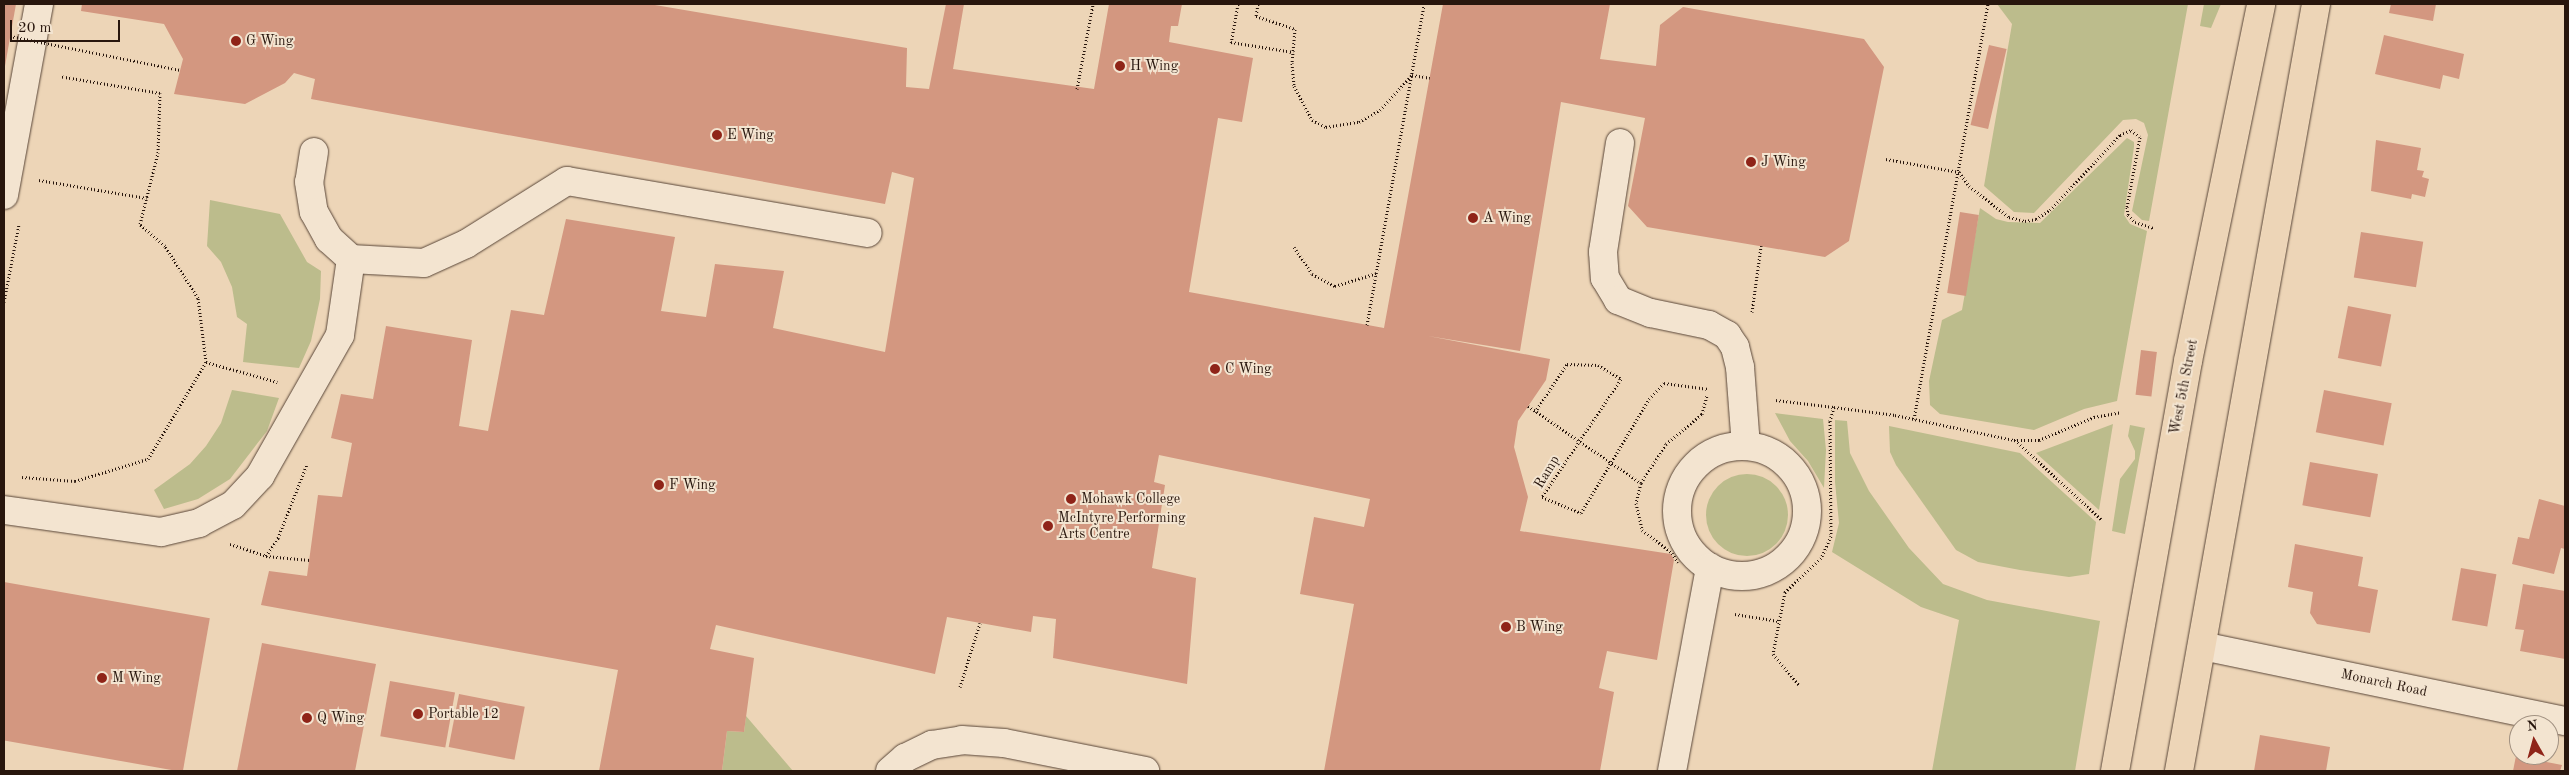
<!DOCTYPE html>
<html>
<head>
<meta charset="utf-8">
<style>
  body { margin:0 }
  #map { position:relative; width:2569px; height:775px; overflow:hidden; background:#edd5b7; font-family:"Old Standard TT",serif }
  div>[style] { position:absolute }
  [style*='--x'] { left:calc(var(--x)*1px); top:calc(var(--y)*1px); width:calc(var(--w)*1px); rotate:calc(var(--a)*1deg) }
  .green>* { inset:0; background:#bcbc8c }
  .round { border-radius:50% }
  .building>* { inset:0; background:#d39780; transform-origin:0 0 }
  .path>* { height:3px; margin-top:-1.5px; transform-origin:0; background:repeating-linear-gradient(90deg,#28160d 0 1px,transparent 0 3.5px) }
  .roads { filter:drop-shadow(0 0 1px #594638) drop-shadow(0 0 1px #594638) }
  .minor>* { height:28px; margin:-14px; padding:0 14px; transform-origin:14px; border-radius:14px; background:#f3e4d0 }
  .minor>.ring { margin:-14px; padding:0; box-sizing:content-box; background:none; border:28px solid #f3e4d0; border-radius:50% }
  .major>* { height:28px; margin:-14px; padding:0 14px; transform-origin:14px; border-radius:14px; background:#edd5b7 }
  .path-bridge>* { height:3px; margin-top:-1.5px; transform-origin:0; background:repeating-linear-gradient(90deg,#28160d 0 1px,transparent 0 3.5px) }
  .dots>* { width:14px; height:14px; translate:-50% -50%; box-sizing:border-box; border:2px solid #f3e4d0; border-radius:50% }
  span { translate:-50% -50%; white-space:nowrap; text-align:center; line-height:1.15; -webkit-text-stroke:4px #f3e4d0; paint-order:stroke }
  .poi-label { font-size:14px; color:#28160d }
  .left { translate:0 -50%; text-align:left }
  .street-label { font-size:14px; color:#28160d }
  .frame { position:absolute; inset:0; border:5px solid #28160d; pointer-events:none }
  .north { position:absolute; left:2509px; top:715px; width:50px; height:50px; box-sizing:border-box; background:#f3e4d0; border:1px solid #a29282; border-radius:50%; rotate:353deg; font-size:14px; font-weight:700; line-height:20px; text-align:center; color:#28160d }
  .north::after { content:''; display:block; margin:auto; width:18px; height:22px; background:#8f2418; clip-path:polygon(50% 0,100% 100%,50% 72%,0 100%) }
  .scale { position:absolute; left:10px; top:20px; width:110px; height:22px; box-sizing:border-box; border:2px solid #28160d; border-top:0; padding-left:6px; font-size:15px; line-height:18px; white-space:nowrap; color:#28160d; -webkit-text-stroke:4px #f3e4d0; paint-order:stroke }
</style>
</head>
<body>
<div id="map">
  <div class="green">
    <div style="clip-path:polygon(1997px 4px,2188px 4px,2149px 221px,2142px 220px,2132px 211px,2148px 135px,2144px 123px,2136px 119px,2123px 120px,2034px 213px,2014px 212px,1984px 186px,2012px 24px)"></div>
    <div style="clip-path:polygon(2204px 4px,2221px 4px,2211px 28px,2200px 26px)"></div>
    <div style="clip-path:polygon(2127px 138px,2134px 142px,2134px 147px,2124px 215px,2130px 224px,2147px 231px,2117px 401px,2084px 409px,2034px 430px,1940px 414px,1930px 405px,1929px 381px,1942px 320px,1962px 310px,1980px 208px,1996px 219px,2008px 222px,2040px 223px)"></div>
    <div style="clip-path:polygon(210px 200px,280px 214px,307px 262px,321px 271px,320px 299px,311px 341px,299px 368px,243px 362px,247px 324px,237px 317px,232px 287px,221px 262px,207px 246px)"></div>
    <div style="clip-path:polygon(232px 390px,279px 398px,267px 431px,230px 479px,198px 499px,164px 509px,154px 490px,190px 464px,206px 446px,221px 423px)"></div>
    <div style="clip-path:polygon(1775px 413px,1823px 419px,1826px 450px,1824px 488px,1808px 461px,1790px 441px)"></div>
    <div style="clip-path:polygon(1835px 420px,1847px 421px,1850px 453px,1869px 491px,1909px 548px,1943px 584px,1987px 600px,2100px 621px,2075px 771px,1932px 771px,1959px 620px,1921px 607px,1832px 552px,1839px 523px,1835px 482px)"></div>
    <div style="clip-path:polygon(2113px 424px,2099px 510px,2036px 453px)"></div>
    <div style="clip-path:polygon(2130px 425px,2145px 428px,2125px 534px,2112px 531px,2120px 479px,2135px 459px,2135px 451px,2128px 436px)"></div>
    <div style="clip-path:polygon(1889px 426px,2020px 453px,2096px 522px,2089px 574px,2069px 577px,2020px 570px,1978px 562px,1956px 550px,1896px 465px,1890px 452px)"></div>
    <div class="round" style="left:1706px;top:474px;width:82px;height:82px"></div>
    <div style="clip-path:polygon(746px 716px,793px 771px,722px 771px,727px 731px,744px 732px)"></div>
  </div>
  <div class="building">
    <div style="clip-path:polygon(4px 4px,16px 4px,5px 66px,4px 66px)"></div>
    <div style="clip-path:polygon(82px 4px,649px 4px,907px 48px,906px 87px,929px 89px,946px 4px,964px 4px,953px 69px,1094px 89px,1109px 4px,1182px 4px,1178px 26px,1171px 26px,1169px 42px,1253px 58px,1242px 122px,1218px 118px,1189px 292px,1384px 328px,1443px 4px,1610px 4px,1600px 59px,1656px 66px,1660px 25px,1683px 7px,1864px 39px,1884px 67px,1849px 241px,1825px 257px,1647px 227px,1628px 206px,1645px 118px,1561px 102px,1520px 351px,1428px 336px,1550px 359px,1546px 380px,1518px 421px,1514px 447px,1528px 497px,1520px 531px,1671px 554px,1674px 560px,1657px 660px,1607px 651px,1599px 688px,1614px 692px,1600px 771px,1324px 771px,1354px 604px,1300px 594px,1314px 517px,1364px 527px,1370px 499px,1159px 455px,1154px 482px,1165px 485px,1152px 568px,1196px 578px,1187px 684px,1053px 658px,1056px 619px,1033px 616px,1031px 632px,947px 617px,935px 674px,716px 625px,710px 649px,754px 658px,744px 732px,727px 731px,722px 771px,599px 771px,618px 670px,261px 605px,269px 571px,307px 576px,318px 495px,342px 497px,352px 443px,331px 438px,341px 394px,373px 399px,386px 326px,472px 340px,459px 426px,488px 431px,511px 310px,544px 315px,566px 219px,675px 237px,661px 311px,706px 317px,715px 264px,784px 271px,773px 328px,885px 352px,914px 178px,892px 172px,885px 204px,311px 99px,315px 79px,294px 73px,285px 83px,245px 104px,174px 94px,183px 59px,164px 24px,81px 11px)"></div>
    <div style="clip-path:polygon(2391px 4px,2436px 4px,2433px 21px,2389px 13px)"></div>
    <div style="clip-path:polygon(2384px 35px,2464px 54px,2459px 79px,2443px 75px,2440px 89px,2375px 74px)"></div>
    <div style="left:1989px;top:45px;width:18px;height:82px;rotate:13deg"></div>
    <div style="clip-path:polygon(2376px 140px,2421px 148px,2417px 170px,2424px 171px,2422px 177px,2429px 179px,2425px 197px,2412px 194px,2411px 199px,2371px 191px)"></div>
    <div style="left:1960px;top:212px;width:19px;height:82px;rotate:9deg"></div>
    <div style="left:2361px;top:232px;width:63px;height:46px;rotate:9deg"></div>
    <div style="left:2348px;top:306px;width:44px;height:53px;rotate:11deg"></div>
    <div style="left:2141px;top:350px;width:16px;height:45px;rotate:7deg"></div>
    <div style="left:2324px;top:390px;width:69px;height:43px;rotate:11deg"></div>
    <div style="left:2310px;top:462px;width:69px;height:44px;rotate:10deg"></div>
    <div style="clip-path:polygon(2539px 499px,2565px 506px,2565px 549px,2561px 548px,2554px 574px,2512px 564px,2518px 537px,2529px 539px)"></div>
    <div style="clip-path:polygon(2295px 544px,2363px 557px,2358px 586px,2378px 590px,2370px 633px,2317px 624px,2310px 613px,2313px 592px,2288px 587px)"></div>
    <div style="left:2461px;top:568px;width:36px;height:53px;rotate:10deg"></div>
    <div style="left:4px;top:582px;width:209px;height:156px;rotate:10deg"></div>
    <div style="clip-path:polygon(2523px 584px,2565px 591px,2565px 659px,2520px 651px,2524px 630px,2515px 629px)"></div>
    <div style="clip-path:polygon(262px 643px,376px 664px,355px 771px,237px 771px)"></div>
    <div style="left:390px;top:681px;width:66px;height:56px;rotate:10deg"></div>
    <div style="left:459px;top:694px;width:67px;height:54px;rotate:11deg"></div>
    <div style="clip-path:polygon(2260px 735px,2330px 747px,2326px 771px,2254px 771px)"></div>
    <div style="clip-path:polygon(2516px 756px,2562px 765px,2560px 771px,2513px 771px)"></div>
  </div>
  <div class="path">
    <div style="--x:1238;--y:4;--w:39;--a:100"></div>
    <div style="--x:1231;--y:42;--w:63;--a:9.2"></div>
    <div style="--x:1258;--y:4;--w:12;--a:99"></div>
    <div style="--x:1256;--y:16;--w:41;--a:18.4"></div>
    <div style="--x:1295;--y:29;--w:34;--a:95"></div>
    <div style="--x:1292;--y:63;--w:23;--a:85"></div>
    <div style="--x:1294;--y:86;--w:38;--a:62"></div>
    <div style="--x:1312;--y:120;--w:16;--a:27"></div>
    <div style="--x:1326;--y:127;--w:33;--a:-9"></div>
    <div style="--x:1359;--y:122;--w:24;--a:-30"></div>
    <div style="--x:1380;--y:110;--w:47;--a:-47.6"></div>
    <div style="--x:1412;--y:75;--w:18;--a:9"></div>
    <div style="--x:1077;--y:89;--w:86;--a:-79.3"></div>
    <div style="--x:1886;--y:159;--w:74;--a:10.1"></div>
    <div style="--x:1959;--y:172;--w:17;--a:54"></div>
    <div style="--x:1969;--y:186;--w:51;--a:37.8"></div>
    <div style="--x:2009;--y:217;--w:16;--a:14"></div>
    <div style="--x:2025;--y:221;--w:11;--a:-10"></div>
    <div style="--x:2036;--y:219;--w:17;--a:-33"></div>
    <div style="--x:2050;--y:210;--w:103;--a:-47"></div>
    <div style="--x:2120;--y:135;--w:12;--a:-24"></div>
    <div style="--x:2131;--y:130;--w:11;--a:38"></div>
    <div style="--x:2140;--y:137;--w:71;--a:100.5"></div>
    <div style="--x:2127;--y:207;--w:8;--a:83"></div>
    <div style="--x:2128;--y:215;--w:10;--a:45"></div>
    <div style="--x:2135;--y:222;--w:19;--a:18"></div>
    <div style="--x:39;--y:180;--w:109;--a:9.5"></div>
    <div style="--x:1294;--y:247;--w:32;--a:56"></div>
    <div style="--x:1312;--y:274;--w:26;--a:28"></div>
    <div style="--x:1335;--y:286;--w:44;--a:-17.2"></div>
    <div style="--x:4;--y:302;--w:79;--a:-79.1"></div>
    <div style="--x:1752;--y:312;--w:67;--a:-82.2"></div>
    <div style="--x:1367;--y:325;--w:326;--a:-79.9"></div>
    <div style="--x:206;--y:362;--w:74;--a:15.7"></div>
    <div style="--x:1776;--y:400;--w:58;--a:6.9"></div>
    <div style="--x:1834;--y:407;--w:15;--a:106"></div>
    <div style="--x:1830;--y:421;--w:115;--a:89.5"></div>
    <div style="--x:1831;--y:536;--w:24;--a:114"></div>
    <div style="--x:1821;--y:558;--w:50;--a:136.6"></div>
    <div style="--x:1785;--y:592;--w:63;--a:101"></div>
    <div style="--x:1773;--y:654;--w:40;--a:50"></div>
    <div style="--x:1528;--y:406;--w:137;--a:34.3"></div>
    <div style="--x:1641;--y:483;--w:46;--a:-57.3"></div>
    <div style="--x:1666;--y:444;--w:47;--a:-39.8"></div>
    <div style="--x:1702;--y:414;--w:20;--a:-75"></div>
    <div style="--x:1834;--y:407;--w:62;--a:7.5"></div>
    <div style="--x:1895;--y:415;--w:122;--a:11.9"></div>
    <div style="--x:2014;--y:440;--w:25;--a:0"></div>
    <div style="--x:2039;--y:440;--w:60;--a:-22.7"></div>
    <div style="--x:2094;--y:417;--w:27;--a:-10"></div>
    <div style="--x:1535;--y:412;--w:58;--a:-56.3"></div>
    <div style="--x:1567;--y:364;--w:31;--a:2"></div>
    <div style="--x:1598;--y:365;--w:27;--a:31"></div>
    <div style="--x:1621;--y:379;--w:142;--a:123.8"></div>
    <div style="--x:1542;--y:497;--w:42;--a:22.3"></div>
    <div style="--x:1581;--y:513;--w:133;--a:-59.2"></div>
    <div style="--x:1649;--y:399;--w:22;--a:-47"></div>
    <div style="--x:1664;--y:383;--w:45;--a:7.6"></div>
    <div style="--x:1914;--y:419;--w:422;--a:-79.9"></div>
    <div style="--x:2015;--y:440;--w:118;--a:42.6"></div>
    <div style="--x:22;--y:477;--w:53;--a:4.3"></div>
    <div style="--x:75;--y:481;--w:76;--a:-16.8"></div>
    <div style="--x:148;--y:459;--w:113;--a:-59.1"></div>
    <div style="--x:206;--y:362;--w:64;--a:-97.1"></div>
    <div style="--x:198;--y:298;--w:62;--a:-122.4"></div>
    <div style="--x:165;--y:246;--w:33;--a:-139"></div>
    <div style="--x:140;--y:224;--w:73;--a:-75.8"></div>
    <div style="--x:158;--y:153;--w:60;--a:-88.1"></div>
    <div style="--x:160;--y:93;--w:101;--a:-170.4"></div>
    <div style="--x:1641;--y:483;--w:21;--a:104"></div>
    <div style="--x:1636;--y:503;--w:28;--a:77"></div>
    <div style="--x:1642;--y:530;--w:38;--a:37"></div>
    <div style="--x:1672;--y:553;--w:11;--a:56"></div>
    <div style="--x:230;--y:544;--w:38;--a:18"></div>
    <div style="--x:266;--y:556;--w:44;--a:5.2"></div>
    <div style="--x:266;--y:556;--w:22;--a:-56"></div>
    <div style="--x:278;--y:538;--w:79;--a:-68.6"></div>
    <div style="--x:1735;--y:614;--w:44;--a:9.2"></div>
    <div style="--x:960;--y:687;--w:67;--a:-72.6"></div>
  </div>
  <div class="roads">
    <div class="minor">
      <div style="--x:1620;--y:143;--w:110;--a:98.9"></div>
      <div style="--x:1603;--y:252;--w:26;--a:86"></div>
      <div style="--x:1605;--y:278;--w:26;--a:59"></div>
      <div style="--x:1618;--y:300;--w:35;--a:22"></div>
      <div style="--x:1651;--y:313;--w:59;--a:11.7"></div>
      <div style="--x:1709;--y:325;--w:21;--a:29"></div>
      <div style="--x:1727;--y:335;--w:14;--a:56"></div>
      <div style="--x:1735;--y:347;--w:21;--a:76"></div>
      <div style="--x:1740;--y:367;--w:79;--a:85.7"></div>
      <div style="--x:314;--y:152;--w:30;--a:99"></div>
      <div style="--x:309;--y:182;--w:30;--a:81"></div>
      <div style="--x:314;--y:212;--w:31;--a:61"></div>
      <div style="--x:329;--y:239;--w:30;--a:42"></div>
      <div style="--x:4;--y:195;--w:194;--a:-79.6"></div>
      <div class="ring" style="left:1677px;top:446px;width:102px;height:102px"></div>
      <div style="--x:4;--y:510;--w:159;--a:8"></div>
      <div style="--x:161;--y:532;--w:39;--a:-13"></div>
      <div style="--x:199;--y:523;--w:38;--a:-28"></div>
      <div style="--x:233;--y:505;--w:40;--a:-47"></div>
      <div style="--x:260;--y:476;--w:162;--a:-60.4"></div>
      <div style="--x:340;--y:335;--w:77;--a:-81.8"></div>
      <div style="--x:351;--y:259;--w:73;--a:3.1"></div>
      <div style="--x:424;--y:263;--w:46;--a:-24.3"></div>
      <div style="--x:466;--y:244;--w:119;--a:-32"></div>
      <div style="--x:567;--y:181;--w:305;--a:9.8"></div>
      <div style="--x:2202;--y:646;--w:371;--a:11.7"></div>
      <div style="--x:890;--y:771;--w:20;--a:-41"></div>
      <div style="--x:905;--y:758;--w:30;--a:-26"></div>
      <div style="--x:932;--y:745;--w:30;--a:-9"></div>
      <div style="--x:962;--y:740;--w:42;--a:4.1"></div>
      <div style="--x:1004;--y:743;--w:144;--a:11.2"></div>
      <div style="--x:1672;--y:771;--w:207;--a:-79.4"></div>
    </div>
    <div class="major">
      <div style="--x:2115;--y:771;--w:416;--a:-79.9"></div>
      <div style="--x:2188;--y:361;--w:364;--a:-78.4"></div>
      <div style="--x:2179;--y:771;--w:779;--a:-79.87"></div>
    </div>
  </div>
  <div class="path-bridge">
    <div style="--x:10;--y:36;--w:173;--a:11.3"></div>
  </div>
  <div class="dots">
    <div style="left:236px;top:41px;background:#8f2418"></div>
    <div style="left:1120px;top:66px;background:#8f2418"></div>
    <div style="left:717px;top:135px;background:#8f2418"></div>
    <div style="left:1751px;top:162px;background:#8f2418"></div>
    <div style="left:1473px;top:218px;background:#8f2418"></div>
    <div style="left:1215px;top:369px;background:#8f2418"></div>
    <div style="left:659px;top:485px;background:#8f2418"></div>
    <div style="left:1071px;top:499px;background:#8f2418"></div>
    <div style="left:1048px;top:526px;background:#8f2418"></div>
    <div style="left:1506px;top:627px;background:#8f2418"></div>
    <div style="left:102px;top:678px;background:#8f2418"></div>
    <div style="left:418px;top:714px;background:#8f2418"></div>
    <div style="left:307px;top:718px;background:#8f2418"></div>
  </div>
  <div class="poi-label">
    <span class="left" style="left:246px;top:41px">G Wing</span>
    <span class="left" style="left:1130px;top:66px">H Wing</span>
    <span class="left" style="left:727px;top:135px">E Wing</span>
    <span class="left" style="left:1761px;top:162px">J Wing</span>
    <span class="left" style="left:1483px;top:218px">A Wing</span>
    <span class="left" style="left:1225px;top:369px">C Wing</span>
    <span class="left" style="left:669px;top:485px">F Wing</span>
    <span class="left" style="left:1081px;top:499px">Mohawk College</span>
    <span class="left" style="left:1058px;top:526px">McIntyre Performing<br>Arts Centre</span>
    <span class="left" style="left:1516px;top:627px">B Wing</span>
    <span class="left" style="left:112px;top:678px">M Wing</span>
    <span class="left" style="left:428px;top:714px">Portable 12</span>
    <span class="left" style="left:317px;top:718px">Q Wing</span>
  </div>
  <div class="street-label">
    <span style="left:2184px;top:387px;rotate:-79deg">West 5th Street</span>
    <span style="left:1547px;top:472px;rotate:-59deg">Ramp</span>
    <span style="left:2384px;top:683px;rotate:12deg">Monarch Road</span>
  </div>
  <div class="frame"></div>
  <div class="north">N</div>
  <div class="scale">20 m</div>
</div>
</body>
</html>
